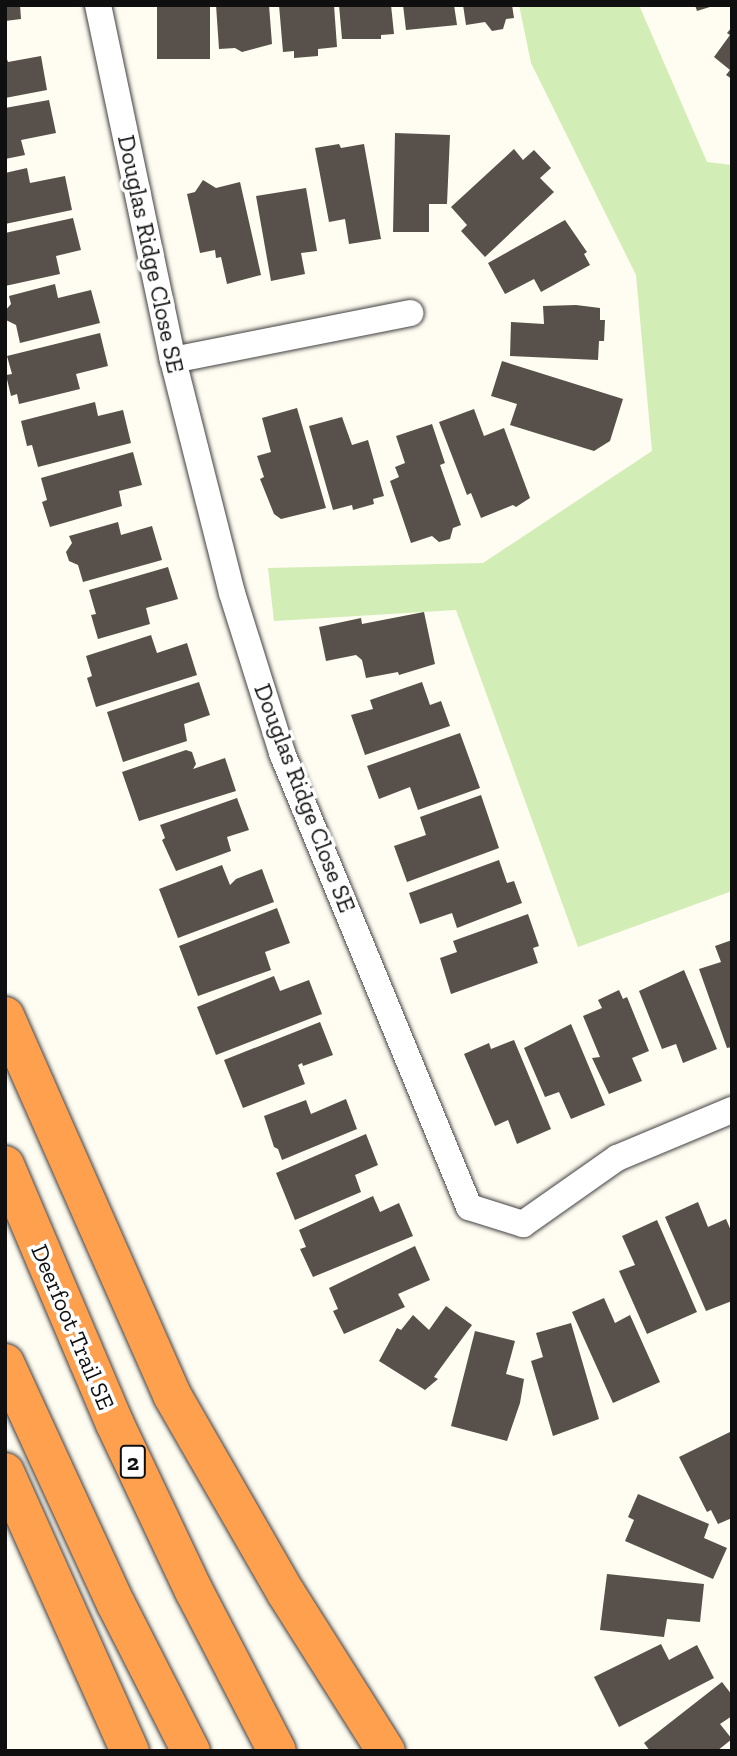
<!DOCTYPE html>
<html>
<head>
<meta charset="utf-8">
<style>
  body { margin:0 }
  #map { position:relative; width:737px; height:1756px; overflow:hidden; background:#fffcf1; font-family:"Zilla Slab",serif }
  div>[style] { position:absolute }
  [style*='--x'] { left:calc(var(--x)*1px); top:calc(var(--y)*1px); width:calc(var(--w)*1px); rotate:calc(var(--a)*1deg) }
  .green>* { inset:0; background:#d3edb6 }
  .building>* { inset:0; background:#58504a; transform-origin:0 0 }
  .roads { filter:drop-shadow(0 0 2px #424242) drop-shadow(0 0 2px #424242) }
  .street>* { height:26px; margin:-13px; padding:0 13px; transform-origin:13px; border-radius:13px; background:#fff }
  .highway>* { height:38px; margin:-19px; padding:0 19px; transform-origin:19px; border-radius:19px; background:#ffa04f }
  span { translate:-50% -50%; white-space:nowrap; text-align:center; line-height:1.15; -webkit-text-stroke:7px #fff; paint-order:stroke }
  .shield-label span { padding:2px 5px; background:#fff; border:2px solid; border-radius:5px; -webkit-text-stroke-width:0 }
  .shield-label { font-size:23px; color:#0f0f0f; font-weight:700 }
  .street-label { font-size:24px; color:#0f0f0f }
  .frame { position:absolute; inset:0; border:7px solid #0f0f0f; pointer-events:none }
</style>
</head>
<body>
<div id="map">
  <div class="green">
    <div style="clip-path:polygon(519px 5px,639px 5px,707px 162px,732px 165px,732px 891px,578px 947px,456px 610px,274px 621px,268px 568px,483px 563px,652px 451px,636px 275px,531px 63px)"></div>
  </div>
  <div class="building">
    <div style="clip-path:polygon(5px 5px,20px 5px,21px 19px,5px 21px)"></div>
    <div style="left:157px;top:5px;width:53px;height:54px"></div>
    <div style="clip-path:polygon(216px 5px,269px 5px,272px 44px,242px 52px,235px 48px,219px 49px)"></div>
    <div style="clip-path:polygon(279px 5px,334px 5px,337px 47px,318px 49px,318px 56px,294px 58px,294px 51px,283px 52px)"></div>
    <div style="clip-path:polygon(339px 5px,391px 5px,394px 34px,381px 35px,381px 39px,342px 39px)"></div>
    <div style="clip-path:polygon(403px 5px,454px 5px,457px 25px,406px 30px)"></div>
    <div style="clip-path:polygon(463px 5px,512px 5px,514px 18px,506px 19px,503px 29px,492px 31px,485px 22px,466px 25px)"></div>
    <div style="clip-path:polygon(695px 5px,712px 5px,713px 6px,697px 11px)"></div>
    <div style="clip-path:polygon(732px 27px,732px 79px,726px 75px,730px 70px,714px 57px,730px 35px,727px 33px)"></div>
    <div style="clip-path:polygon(5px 54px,8px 62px,41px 56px,47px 90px,5px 98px)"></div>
    <div style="clip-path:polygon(49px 100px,56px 133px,21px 140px,25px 155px,5px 159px,5px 108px)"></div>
    <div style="clip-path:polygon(395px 133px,450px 135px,447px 204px,429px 204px,429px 232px,393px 232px)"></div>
    <div style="clip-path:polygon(339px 144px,341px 148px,364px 144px,381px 239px,349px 244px,345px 219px,329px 222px,315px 148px)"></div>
    <div style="clip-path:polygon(514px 149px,523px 160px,534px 150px,551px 168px,540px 178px,554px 192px,485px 257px,461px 231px,467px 225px,451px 207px)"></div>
    <div style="clip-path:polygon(27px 168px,30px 183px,65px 176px,72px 210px,5px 224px,5px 173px)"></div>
    <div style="clip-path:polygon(203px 180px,216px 188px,240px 182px,261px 275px,227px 284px,221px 257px,216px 258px,215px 250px,200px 253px,187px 194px,195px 192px)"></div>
    <div style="clip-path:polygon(306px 188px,317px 251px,301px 253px,305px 274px,271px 281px,256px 196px)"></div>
    <div style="clip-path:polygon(73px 218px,81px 250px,56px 256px,60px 274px,5px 286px,5px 233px)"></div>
    <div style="clip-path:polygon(565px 220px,587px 252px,584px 254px,590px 265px,541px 292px,534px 279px,505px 294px,488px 263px)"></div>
    <div style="clip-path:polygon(55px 284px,58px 298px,91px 290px,100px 323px,20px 343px,16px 325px,6px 320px,5px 311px,11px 304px,9px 296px)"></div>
    <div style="clip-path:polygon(576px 305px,600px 308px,600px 320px,605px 320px,604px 341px,599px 341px,598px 360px,510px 356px,511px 322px,544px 324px,543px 306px)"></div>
    <div style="clip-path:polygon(100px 333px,108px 366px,76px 374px,80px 389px,19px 404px,17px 394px,11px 396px,6px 375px,12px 374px,7px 356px)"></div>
    <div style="clip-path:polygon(502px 361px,623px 399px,610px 441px,594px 451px,510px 425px,517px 404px,491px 396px)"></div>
    <div style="clip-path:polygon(95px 402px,98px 416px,123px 410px,131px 443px,38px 467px,32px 445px,27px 446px,21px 421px)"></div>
    <div style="clip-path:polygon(297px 408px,326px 508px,281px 519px,274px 514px,260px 479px,264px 477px,257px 456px,271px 452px,262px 418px)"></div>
    <div style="clip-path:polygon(474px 409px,484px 436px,504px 428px,530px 498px,516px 507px,513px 505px,481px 518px,471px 493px,467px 495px,439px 422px)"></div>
    <div style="clip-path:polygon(342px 417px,352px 445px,368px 440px,384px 496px,373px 499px,374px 504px,353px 510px,352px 505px,333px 510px,309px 426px)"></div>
    <div style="clip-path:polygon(432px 424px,445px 463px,440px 465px,461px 525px,453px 528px,450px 539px,439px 542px,432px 536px,411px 543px,390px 481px,399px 477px,395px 467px,405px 463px,396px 436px)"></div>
    <div style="clip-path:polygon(133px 452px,142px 485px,119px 491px,122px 506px,50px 527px,42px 502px,47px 500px,41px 478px)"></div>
    <div style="clip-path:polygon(118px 522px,121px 535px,152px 526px,162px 560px,83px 582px,78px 565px,69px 561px,66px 552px,72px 543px,69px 536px)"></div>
    <div style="clip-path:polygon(168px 567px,178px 599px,146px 608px,150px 624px,98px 639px,91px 615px,96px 614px,89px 590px)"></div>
    <div style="clip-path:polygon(424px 612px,435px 664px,399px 675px,398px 672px,366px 678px,362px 660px,356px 655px,326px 661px,319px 627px,361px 618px,362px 624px)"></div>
    <div style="clip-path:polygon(151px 635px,157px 653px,187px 643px,197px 675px,96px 707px,87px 678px,92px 676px,86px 656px)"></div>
    <div style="clip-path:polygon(199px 682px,210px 715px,184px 724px,187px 741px,123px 762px,107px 712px)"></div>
    <div style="clip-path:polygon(422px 682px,430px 705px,441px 701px,450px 726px,365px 755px,351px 715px,373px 709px,370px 700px)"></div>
    <div style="clip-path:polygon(460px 733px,480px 788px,418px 810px,410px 787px,379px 799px,367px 766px)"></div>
    <div style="clip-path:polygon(186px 750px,192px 752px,196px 764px,193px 769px,225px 758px,236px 791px,139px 821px,122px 772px)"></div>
    <div style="clip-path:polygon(481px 795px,499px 848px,407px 882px,394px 846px,426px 835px,420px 817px)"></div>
    <div style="clip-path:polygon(237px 798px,249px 830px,227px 837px,231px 851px,176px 871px,162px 840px,165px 838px,160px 825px)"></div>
    <div style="clip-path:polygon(499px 860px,507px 883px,514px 881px,522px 903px,457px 928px,452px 913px,420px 924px,409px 893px)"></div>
    <div style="clip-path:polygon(222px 865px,230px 885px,236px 879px,262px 869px,274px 902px,178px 938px,159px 889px)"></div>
    <div style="clip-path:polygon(277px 908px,290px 943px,265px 952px,271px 970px,198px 996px,179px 946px)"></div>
    <div style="clip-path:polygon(528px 914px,539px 946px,533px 948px,538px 963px,451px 994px,440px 958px,457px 952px,453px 941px)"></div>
    <div style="clip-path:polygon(732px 940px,732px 1047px,727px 1048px,699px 969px,721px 962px,715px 946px)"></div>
    <div style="clip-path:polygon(684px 970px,717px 1049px,683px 1063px,676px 1044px,662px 1049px,639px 991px)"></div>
    <div style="clip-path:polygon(274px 976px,280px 991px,309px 980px,322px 1014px,216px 1055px,197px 1007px)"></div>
    <div style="clip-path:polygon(619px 990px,623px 999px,627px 997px,649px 1051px,632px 1058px,642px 1081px,609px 1094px,592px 1058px,600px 1057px,583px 1016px,602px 1008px,598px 1000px)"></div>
    <div style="clip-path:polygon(320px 1022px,333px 1055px,303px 1066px,302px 1063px,298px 1065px,305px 1084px,243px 1108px,224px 1060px)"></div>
    <div style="clip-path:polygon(571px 1024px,605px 1105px,571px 1119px,559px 1092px,545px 1097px,524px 1048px)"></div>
    <div style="clip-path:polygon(514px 1040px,551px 1129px,517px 1144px,508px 1120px,495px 1126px,464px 1054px,489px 1043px,491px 1049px)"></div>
    <div style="clip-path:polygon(346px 1099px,357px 1129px,282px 1160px,278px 1149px,274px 1147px,264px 1116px,306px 1100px,311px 1114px)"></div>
    <div style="clip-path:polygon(366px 1134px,378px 1165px,355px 1175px,361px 1192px,295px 1220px,276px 1173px)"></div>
    <div style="clip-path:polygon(373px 1196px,380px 1212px,399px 1203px,413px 1236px,313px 1277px,300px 1249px,306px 1247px,299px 1230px)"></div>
    <div style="clip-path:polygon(698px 1202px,708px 1227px,726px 1219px,732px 1233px,732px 1301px,706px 1311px,665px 1217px)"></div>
    <div style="clip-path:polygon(657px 1220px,697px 1312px,647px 1334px,619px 1271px,635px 1265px,622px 1236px)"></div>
    <div style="clip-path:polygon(415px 1246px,430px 1280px,398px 1294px,405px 1307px,344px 1334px,333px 1311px,338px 1309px,329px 1288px)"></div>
    <div style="clip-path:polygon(604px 1298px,615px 1323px,630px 1315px,660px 1382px,613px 1403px,572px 1312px)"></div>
    <div style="clip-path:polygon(446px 1306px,472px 1325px,434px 1377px,438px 1379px,425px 1390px,379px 1361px,397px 1328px,401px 1330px,413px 1315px,429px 1330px)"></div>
    <div style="clip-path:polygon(571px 1323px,599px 1419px,553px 1436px,531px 1361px,543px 1357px,536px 1333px)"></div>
    <div style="clip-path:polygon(475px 1331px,515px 1341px,506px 1374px,524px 1379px,520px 1403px,507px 1441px,451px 1426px)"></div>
    <div style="clip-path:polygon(732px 1431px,732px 1518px,718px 1524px,711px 1510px,707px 1512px,679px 1457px)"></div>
    <div style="clip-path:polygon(638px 1494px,709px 1524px,704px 1538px,727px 1548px,713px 1579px,625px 1541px,634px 1520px,628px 1517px)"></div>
    <div style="clip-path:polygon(607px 1574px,704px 1584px,700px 1622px,667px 1619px,664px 1637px,600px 1630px)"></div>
    <div style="clip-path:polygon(661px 1644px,669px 1660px,697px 1645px,714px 1678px,619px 1727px,594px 1677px)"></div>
    <div style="clip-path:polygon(722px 1682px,732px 1695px,732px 1716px,720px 1724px,732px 1739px,717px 1751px,650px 1751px,644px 1743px)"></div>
  </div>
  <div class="roads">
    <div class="street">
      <div style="--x:98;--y:5;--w:363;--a:78.1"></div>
      <div style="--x:173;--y:360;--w:240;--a:75.8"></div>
      <div style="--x:232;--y:593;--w:168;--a:72.6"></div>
      <div style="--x:282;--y:753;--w:491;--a:67.6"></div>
      <div style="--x:469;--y:1207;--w:57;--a:17.5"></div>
      <div style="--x:523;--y:1224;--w:115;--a:-35.1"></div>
      <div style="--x:617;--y:1158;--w:125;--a:-22.7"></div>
      <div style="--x:173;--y:360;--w:242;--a:-11.2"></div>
    </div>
    <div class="highway">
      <div style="--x:5;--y:1016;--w:414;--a:66.2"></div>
      <div style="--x:172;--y:1395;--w:228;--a:60.1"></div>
      <div style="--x:286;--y:1593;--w:187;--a:57.7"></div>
      <div style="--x:5;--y:1165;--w:281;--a:67"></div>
      <div style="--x:115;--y:1424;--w:185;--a:64.7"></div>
      <div style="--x:194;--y:1591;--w:180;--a:62.6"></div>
      <div style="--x:5;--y:1363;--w:265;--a:65.3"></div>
      <div style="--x:116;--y:1604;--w:165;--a:63"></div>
      <div style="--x:5;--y:1472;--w:306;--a:65.9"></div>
    </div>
  </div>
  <div class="shield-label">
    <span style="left:133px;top:1462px">2</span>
  </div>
  <div class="street-label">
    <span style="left:151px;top:254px;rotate:78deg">Douglas Ridge Close SE</span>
    <span style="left:305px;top:798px;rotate:69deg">Douglas Ridge Close SE</span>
    <span style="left:73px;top:1327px;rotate:67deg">Deerfoot Trail SE</span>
  </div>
  <div class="frame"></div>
</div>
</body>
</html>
